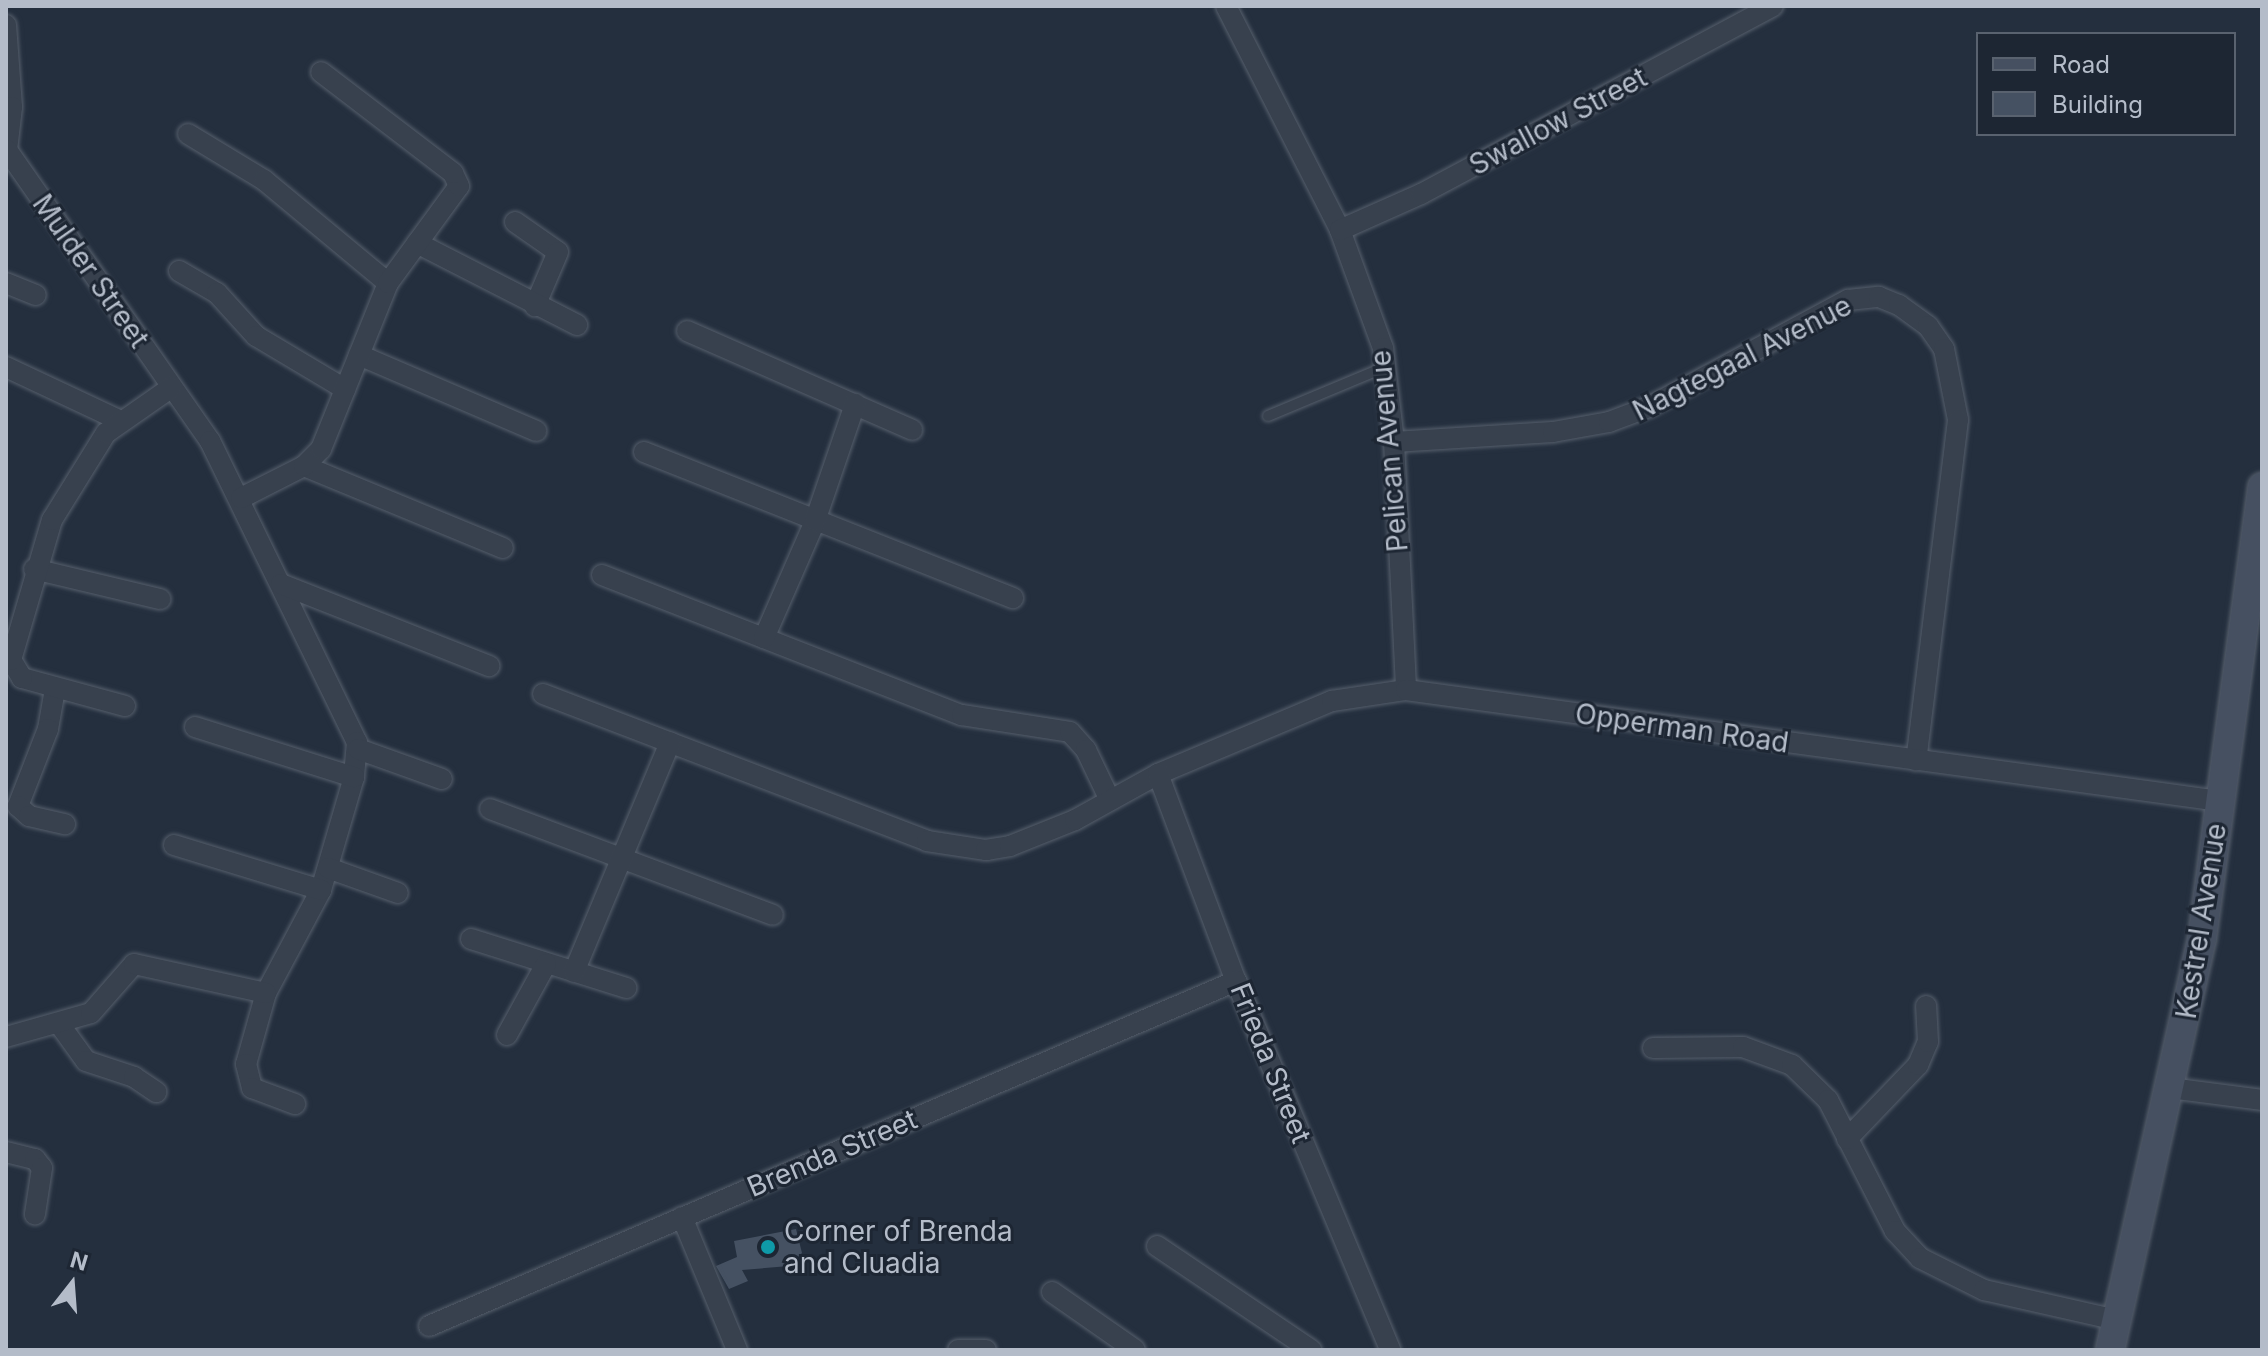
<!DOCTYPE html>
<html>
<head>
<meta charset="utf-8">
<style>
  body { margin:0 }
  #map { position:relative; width:2268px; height:1356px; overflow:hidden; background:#242f3e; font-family:Inter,sans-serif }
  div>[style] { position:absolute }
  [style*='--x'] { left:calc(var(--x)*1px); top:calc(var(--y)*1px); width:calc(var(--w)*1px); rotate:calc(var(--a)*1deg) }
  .building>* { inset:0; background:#455162 }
  .roads { filter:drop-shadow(0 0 2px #565f6c) drop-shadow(0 0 2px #565f6c) }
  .lane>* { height:10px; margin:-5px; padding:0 5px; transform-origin:5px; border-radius:5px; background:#38414e }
  .street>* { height:20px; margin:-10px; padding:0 10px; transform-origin:10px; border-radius:10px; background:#38414e }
  .secondary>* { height:28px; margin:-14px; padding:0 14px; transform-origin:14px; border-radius:14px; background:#465061 }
  .dots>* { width:22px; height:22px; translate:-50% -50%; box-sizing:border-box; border:4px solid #1d2633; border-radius:50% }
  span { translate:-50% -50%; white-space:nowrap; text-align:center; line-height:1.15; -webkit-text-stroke:6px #1d2633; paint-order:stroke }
  .street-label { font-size:28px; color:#b4bcc9 }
  .poi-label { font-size:28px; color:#b4bcc9 }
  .left { translate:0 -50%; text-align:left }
  .frame { position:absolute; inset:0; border:8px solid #b4bcc9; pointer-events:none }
  .legend { position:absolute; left:1976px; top:32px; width:260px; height:104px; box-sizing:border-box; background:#1d2633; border:2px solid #59626f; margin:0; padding:10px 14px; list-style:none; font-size:24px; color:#b4bcc9 }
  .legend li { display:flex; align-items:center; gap:16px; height:40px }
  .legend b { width:40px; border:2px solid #59626f }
  .north { position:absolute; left:32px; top:1244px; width:80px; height:80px; -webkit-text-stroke:6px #1d2633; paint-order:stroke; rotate:17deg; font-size:22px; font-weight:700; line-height:32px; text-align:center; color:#b4bcc9 }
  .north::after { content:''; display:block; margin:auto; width:28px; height:36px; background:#b4bcc9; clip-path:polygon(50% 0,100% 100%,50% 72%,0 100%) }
</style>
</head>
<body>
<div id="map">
  <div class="building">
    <div style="clip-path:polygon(796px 1229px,802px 1253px,789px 1266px,742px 1270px,748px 1281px,729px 1289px,716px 1266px,737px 1257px,734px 1241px)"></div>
  </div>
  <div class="roads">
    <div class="lane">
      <div style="--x:1268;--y:416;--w:127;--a:-22.7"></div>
    </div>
    <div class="street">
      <div style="--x:1226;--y:6;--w:251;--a:63"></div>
      <div style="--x:1340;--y:230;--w:126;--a:70"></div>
      <div style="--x:1383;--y:348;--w:95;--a:83.3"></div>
      <div style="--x:1394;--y:442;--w:248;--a:87.2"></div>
      <div style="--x:6;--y:25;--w:82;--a:85.8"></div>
      <div style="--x:12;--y:107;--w:43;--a:96.6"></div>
      <div style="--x:7;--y:150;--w:355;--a:55.1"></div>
      <div style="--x:210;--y:441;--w:335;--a:64"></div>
      <div style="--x:357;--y:742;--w:35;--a:95"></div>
      <div style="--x:354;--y:777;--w:118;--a:106.3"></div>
      <div style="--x:321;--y:890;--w:117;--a:118.1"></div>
      <div style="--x:266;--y:993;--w:74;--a:105.7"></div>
      <div style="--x:246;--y:1064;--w:25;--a:76"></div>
      <div style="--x:252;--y:1088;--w:46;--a:20.4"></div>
      <div style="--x:188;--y:134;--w:89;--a:31.2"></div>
      <div style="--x:264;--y:180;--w:161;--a:39.7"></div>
      <div style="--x:515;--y:222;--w:52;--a:34.9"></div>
      <div style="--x:558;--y:252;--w:59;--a:113.1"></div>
      <div style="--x:1340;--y:230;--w:89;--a:-24"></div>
      <div style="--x:1421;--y:194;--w:399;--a:-28.1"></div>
      <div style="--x:417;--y:243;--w:180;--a:27.1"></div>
      <div style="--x:179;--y:271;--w:44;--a:30.1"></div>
      <div style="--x:217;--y:293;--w:58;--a:47.8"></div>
      <div style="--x:256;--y:336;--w:104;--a:30.8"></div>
      <div style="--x:6;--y:283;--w:32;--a:22"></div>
      <div style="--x:687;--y:331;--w:246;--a:23.7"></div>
      <div style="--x:359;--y:355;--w:193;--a:23.2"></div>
      <div style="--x:6;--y:367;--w:127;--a:25.2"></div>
      <div style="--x:1394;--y:442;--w:159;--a:-3.6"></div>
      <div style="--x:1553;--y:432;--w:57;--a:-10.1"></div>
      <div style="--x:1609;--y:422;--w:43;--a:-20.6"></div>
      <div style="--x:1649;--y:407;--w:226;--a:-28.3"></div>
      <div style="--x:1848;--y:300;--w:31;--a:-6"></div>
      <div style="--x:1879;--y:297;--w:22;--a:22"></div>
      <div style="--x:1899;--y:305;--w:36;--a:36"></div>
      <div style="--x:1928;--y:326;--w:28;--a:55"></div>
      <div style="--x:1944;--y:349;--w:72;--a:78.8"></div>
      <div style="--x:1958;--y:420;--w:343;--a:97"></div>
      <div style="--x:644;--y:452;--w:397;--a:21.6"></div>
      <div style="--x:304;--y:466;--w:215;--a:22.4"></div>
      <div style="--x:241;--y:498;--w:71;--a:-26.9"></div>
      <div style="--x:304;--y:466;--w:24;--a:-45"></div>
      <div style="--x:321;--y:449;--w:179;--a:-68"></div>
      <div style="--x:388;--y:283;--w:120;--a:-53.8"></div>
      <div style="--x:459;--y:186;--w:14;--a:-115"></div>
      <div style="--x:453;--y:173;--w:166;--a:-142.6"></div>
      <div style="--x:34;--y:569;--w:130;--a:13.4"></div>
      <div style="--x:602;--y:575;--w:386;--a:21.3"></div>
      <div style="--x:962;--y:715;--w:109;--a:8.9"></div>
      <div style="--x:1070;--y:732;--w:24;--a:48"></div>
      <div style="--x:1086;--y:750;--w:55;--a:64.4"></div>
      <div style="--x:281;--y:584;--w:224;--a:21.5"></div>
      <div style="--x:764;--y:638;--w:128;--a:-66.4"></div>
      <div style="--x:815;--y:521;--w:124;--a:-71.1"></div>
      <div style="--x:55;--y:689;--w:41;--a:99.9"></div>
      <div style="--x:48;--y:729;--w:83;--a:111.3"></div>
      <div style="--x:18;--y:806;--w:15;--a:42"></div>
      <div style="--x:29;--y:816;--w:37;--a:13"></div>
      <div style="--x:543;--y:694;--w:411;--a:20.9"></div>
      <div style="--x:927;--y:841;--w:60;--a:8.7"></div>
      <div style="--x:986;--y:850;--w:24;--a:-9"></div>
      <div style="--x:1010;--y:846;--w:70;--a:-21.8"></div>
      <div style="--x:1075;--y:820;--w:95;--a:-29"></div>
      <div style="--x:1158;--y:774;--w:189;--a:-22.8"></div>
      <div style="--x:1332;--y:701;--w:75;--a:-8.5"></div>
      <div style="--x:1406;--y:690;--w:822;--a:7.77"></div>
      <div style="--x:125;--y:706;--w:107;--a:-164.8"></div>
      <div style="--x:22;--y:678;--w:21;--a:-121"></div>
      <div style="--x:11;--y:660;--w:146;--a:-73.7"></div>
      <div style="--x:52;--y:520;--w:102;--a:-58.2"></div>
      <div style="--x:106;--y:433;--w:80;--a:-34.9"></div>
      <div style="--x:195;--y:727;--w:167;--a:17.5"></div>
      <div style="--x:358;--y:749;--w:89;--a:19.7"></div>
      <div style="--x:1158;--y:774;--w:221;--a:69.4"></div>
      <div style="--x:1236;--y:981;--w:400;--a:67.3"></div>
      <div style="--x:490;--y:809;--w:302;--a:20.5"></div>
      <div style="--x:174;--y:845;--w:154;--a:17"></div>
      <div style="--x:328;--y:868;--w:74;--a:19.7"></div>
      <div style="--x:471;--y:939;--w:163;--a:17.5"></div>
      <div style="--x:574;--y:972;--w:249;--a:-67.3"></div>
      <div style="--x:60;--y:1025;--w:44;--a:54.2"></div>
      <div style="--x:86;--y:1061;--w:51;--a:18.4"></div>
      <div style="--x:134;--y:1077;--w:27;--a:34"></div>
      <div style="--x:507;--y:1035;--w:81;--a:-61.2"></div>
      <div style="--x:6;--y:1037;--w:88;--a:-15.8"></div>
      <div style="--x:91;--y:1013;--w:65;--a:-48.7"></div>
      <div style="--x:134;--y:964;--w:135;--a:12.4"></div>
      <div style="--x:1653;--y:1048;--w:90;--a:-0.6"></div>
      <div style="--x:1743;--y:1047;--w:52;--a:20.2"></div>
      <div style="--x:1792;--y:1065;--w:50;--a:44.2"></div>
      <div style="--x:1828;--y:1100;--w:147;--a:62.9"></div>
      <div style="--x:1895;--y:1231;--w:37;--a:47"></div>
      <div style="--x:1920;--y:1258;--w:72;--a:26.6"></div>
      <div style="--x:1984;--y:1290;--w:136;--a:12.7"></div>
      <div style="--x:2170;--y:1088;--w:93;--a:7.4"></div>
      <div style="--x:1847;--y:1139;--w:103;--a:-46.2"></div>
      <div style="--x:1918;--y:1065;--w:25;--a:-67"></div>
      <div style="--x:1928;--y:1042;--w:36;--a:-93"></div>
      <div style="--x:6;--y:1152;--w:30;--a:14"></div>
      <div style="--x:35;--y:1159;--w:11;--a:52"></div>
      <div style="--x:42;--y:1168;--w:47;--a:98.7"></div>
      <div style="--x:682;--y:1217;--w:144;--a:67.5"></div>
      <div style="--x:1157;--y:1246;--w:186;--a:34"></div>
      <div style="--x:1052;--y:1292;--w:101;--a:34.9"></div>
      <div style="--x:429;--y:1326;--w:878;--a:-23.15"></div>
      <div style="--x:958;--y:1350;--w:28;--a:0"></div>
    </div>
    <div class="secondary">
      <div style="--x:2110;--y:1350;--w:421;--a:-77.4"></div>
      <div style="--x:2202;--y:939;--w:456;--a:-82.4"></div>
    </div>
  </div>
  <div class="dots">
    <div style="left:768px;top:1247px;background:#0f9aa8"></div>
  </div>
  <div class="street-label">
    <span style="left:1558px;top:121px;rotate:-28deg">Swallow Street</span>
    <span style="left:91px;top:271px;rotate:55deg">Mulder Street</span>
    <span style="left:1742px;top:358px;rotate:-27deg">Nagtegaal Avenue</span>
    <span style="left:1389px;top:451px;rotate:-95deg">Pelican Avenue</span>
    <span style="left:1682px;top:728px;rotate:8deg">Opperman Road</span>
    <span style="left:2201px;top:921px;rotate:-81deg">Kestrel Avenue</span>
    <span style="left:1271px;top:1063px;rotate:68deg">Frieda Street</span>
    <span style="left:832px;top:1153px;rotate:-23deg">Brenda Street</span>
  </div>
  <div class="poi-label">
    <span class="left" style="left:784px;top:1247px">Corner of Brenda<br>and Cluadia</span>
  </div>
  <div class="frame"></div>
  <ul class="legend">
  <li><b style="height:10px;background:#465061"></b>Road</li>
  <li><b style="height:22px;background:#455162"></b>Building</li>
  </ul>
  <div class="north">N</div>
</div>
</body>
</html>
